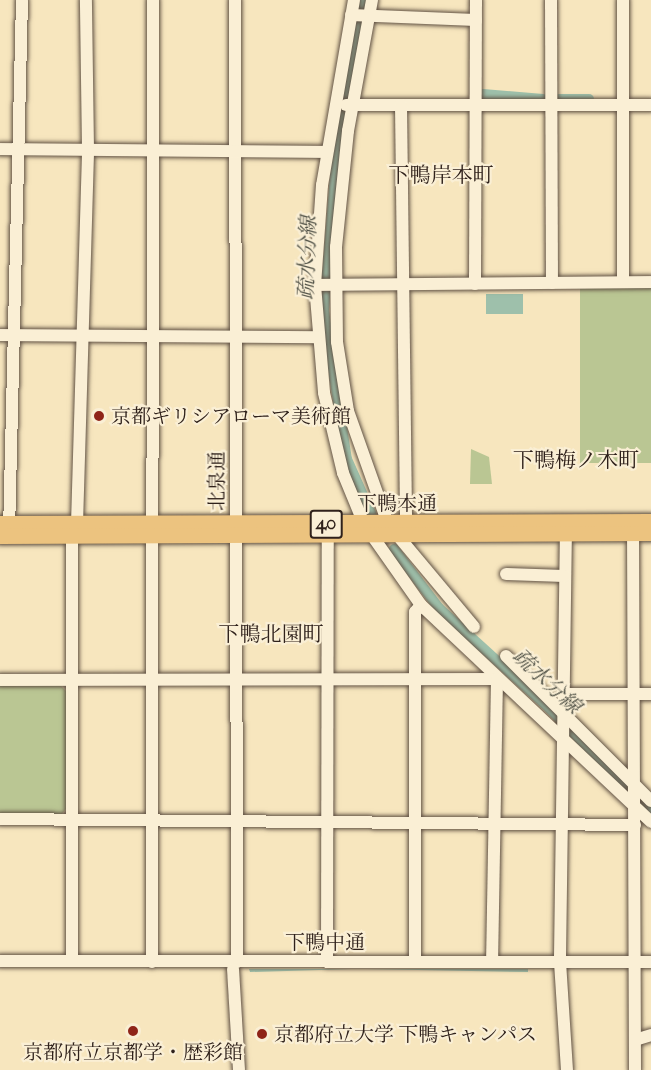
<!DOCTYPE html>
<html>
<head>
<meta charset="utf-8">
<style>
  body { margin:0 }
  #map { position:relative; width:651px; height:1070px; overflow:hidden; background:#f7e6be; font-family:"IM FELL French Canon","Noto Serif JP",serif }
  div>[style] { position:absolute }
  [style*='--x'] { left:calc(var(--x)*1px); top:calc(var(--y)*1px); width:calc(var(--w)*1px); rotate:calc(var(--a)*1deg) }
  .green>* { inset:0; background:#bac693; transform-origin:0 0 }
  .water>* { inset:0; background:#9ec0ab; transform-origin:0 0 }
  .canal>* { height:10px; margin:-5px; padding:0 5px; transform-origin:5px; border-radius:5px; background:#9ec0ab }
  .roads { filter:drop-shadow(0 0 2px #615244) drop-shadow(0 0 2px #615244) }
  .minor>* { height:12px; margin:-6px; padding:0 6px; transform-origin:6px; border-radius:6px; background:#faefd5 }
  .major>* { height:15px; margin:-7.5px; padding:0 7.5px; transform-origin:7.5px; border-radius:7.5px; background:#ecc37f }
  .dots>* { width:16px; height:16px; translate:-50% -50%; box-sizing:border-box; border:3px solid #faefd5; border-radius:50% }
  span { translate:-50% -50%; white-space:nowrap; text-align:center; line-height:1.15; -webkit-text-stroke:4.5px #faefd5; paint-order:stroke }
  .shield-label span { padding:2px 4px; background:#faefd5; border:2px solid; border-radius:4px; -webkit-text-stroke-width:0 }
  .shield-label { font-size:18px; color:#2f211b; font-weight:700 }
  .poi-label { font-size:20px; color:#2f211b }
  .left { translate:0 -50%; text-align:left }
  .street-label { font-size:20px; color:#2f211b }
  .neighbourhood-label { font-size:21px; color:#2f211b }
  .water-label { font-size:21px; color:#505146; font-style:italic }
</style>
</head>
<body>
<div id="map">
  <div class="green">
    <div style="left:651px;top:288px;width:175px;height:71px;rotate:90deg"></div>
    <div style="clip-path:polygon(471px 449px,489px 457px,492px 484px,470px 484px)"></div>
    <div style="clip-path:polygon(0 683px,60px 685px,66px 691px,66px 809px,60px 816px,0 816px)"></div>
  </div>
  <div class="water">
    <div style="left:486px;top:294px;width:37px;height:20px"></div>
    <div style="clip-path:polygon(249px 969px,352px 969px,250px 972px)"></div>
    <div style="clip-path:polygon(365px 969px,528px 969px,528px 972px)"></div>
  </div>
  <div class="canal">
    <div style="--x:365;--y:0;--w:130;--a:101.6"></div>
    <div style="--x:339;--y:127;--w:185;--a:94.7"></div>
    <div style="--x:324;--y:311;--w:150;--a:81.2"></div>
    <div style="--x:347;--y:459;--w:59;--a:66"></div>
    <div style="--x:483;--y:94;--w:60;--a:4.8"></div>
    <div style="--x:559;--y:99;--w:30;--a:0"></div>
    <div style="--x:394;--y:549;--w:74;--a:52.7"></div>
    <div style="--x:439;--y:608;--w:150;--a:42.3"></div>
    <div style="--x:550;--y:709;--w:145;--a:45.8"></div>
  </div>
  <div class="roads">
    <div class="minor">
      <div style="--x:235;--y:0;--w:962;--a:89.88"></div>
      <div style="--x:354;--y:0;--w:188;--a:99.8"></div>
      <div style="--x:322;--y:185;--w:100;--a:94"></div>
      <div style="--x:315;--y:285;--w:108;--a:85.2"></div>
      <div style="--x:324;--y:393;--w:82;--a:76.6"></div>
      <div style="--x:343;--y:473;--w:55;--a:67.6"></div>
      <div style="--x:364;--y:524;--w:99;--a:54.9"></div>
      <div style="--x:421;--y:605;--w:316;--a:43.3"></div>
      <div style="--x:372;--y:0;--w:133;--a:100.4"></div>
      <div style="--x:348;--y:131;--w:117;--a:95.9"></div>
      <div style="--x:336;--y:247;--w:95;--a:89.4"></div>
      <div style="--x:337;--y:342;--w:70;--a:80.9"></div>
      <div style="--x:348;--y:411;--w:120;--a:70.5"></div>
      <div style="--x:388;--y:524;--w:134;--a:50.1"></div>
      <div style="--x:551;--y:0;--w:283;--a:89.8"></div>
      <div style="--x:351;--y:15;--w:125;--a:2.3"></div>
      <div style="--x:346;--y:105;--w:305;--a:0"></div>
      <div style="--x:401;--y:105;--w:425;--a:89.3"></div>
      <div style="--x:0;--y:149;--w:327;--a:0.5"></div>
      <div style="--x:623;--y:282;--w:282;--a:-90"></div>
      <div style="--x:475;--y:284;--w:284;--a:-89.8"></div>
      <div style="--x:315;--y:285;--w:336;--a:-0.5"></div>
      <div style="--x:0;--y:335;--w:316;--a:0.4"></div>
      <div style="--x:633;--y:525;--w:545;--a:89.79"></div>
      <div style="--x:566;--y:527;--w:435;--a:90.8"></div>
      <div style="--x:560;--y:962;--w:108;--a:86.3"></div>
      <div style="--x:9;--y:532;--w:532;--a:-88.6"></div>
      <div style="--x:506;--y:574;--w:59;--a:1.9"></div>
      <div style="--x:506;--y:656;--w:205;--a:45"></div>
      <div style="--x:0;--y:680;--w:497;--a:-0.1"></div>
      <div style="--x:497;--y:679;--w:283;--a:91"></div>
      <div style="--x:564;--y:694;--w:87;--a:0"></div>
      <div style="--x:0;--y:819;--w:635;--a:0.54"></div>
      <div style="--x:0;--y:961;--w:651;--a:0.09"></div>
      <div style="--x:72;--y:961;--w:425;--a:-90"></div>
      <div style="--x:72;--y:536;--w:13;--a:-67"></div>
      <div style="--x:77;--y:524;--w:374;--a:-88.3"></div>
      <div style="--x:88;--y:150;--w:150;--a:-90.8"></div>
      <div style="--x:152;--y:962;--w:962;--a:-89.94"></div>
      <div style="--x:327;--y:962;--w:425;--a:-89.9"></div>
      <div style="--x:415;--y:962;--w:350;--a:-90"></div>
      <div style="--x:415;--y:612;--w:9;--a:-49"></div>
      <div style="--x:233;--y:969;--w:101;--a:86.6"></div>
      <div style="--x:635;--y:1040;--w:17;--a:-17"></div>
    </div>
    <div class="major">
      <div style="--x:0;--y:523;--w:651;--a:-0.18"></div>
      <div style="--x:0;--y:536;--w:651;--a:-0.26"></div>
    </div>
  </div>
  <div class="dots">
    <div style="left:99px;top:416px;background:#8f2418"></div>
    <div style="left:133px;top:1031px;background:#8f2418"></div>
    <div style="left:262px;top:1034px;background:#8f2418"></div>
  </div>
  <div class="shield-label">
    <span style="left:326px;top:524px">40</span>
  </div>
  <div class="poi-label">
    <span class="left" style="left:111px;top:416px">京都ギリシアローマ美術館</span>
    <span class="left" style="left:274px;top:1034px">京都府立大学 下鴨キャンパス</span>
    <span style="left:133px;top:1052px">京都府立京都学・歴彩館</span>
  </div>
  <div class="street-label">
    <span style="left:217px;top:481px;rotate:-90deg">北泉通</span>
    <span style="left:397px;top:503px">下鴨本通</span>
    <span style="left:325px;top:942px">下鴨中通</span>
  </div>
  <div class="neighbourhood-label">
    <span style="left:441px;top:175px">下鴨岸本町</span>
    <span style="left:576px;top:460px">下鴨梅ノ木町</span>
    <span style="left:271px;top:634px">下鴨北園町</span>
  </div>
  <div class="water-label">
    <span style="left:307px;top:258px;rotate:-88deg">疏水分線</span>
    <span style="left:547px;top:681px;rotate:43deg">疏水分線</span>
  </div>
</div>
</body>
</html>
